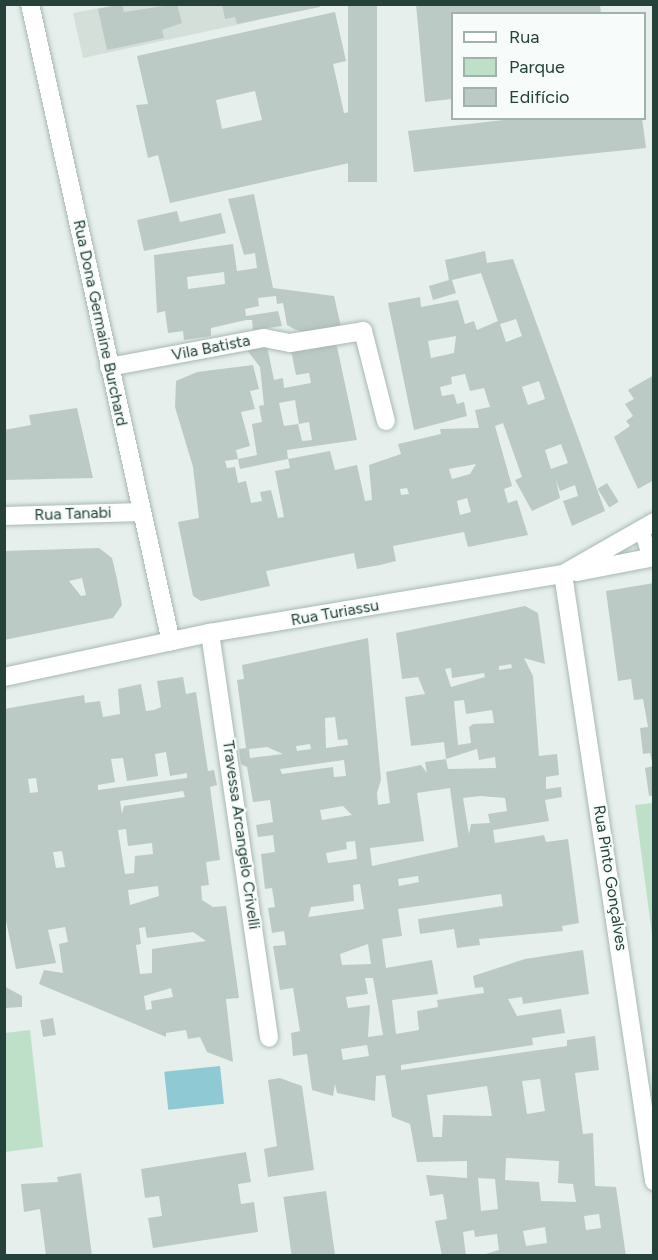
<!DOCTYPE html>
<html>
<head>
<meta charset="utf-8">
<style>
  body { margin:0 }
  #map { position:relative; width:658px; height:1260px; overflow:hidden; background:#e6efeb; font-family:Figtree,sans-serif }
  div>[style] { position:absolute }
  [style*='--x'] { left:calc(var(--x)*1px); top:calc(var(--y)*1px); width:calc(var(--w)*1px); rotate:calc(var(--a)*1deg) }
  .built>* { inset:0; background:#d4dfda }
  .green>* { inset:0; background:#bfe0c8 }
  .water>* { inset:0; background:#8ec9d4; transform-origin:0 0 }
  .building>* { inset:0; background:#bbcac4; transform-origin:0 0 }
  .roads { filter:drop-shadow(0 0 2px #a8b8b2) drop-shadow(0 0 2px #a8b8b2) }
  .service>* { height:15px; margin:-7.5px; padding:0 7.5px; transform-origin:7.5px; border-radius:7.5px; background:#fff }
  .minor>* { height:18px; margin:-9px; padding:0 9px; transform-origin:9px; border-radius:9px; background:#fff }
  .tertiary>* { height:18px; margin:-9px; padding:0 9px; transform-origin:9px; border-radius:9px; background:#fff }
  span { translate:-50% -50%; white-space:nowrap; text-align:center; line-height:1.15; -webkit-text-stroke:4.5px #f7fbf9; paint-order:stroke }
  .street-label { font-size:16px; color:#24423a }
  .frame { position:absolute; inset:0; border:6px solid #24423a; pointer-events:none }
  .legend { position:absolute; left:451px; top:12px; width:195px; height:108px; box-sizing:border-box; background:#f7fbf9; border:2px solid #a3b1ad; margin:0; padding:8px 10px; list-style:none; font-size:18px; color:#24423a }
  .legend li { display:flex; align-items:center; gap:12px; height:30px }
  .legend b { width:30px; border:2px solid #a3b1ad }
</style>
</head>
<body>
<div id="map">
  <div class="built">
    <div style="clip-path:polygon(120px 4px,255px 4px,259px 20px,83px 58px,73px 13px)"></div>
  </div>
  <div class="green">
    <div style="clip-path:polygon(653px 803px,654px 803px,653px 942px,635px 805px)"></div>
    <div style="clip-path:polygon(30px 1030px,43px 1147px,5px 1152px,5px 1033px)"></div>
  </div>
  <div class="water">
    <div style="left:220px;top:1066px;width:38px;height:56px;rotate:84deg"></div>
  </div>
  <div class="building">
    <div style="clip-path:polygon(122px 4px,124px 12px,177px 4px,182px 23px,162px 30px,164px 38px,107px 50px,98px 9px)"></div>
    <div style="clip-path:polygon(222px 4px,320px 4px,320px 7px,237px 24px,235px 17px,225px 19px)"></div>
    <div style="left:348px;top:4px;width:29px;height:178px"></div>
    <div style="clip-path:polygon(416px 4px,600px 4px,601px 14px,452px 14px,452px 99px,425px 102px)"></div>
    <div style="clip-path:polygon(evenodd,335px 12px,346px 61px,333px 64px,344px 113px,357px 111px,367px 159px,170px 203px,158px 155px,148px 158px,136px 105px,148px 104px,137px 56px,335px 12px,255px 91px,262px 120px,222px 129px,216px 100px,255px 91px)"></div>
    <div style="clip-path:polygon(522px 118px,642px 118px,646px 148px,414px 172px,408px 131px)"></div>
    <div style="clip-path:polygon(evenodd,254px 194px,273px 288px,334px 296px,341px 327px,306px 333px,294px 329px,287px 325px,283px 303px,277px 304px,276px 296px,258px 298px,259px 306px,245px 309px,246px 316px,278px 311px,282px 326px,253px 330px,252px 320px,246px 320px,211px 328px,211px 336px,184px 340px,183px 331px,168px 333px,165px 311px,157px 313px,154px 255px,233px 244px,237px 271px,257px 268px,255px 253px,244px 255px,228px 199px,254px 194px,224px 272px,225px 284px,188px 289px,187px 277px,224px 272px)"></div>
    <div style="clip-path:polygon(177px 211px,180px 222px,221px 213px,226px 233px,144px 251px,137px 220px)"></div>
    <div style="clip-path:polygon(evenodd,485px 251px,487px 263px,513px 259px,605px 511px,572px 526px,563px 501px,578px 496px,575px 485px,560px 491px,556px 480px,560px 498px,532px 511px,515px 480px,522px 477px,503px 423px,495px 426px,512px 486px,504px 489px,508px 503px,517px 500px,528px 535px,468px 547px,464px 532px,393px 546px,396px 561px,380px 565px,357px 569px,354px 553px,266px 571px,270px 586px,201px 601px,193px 596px,178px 522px,199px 518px,193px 467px,175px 407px,176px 381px,197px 372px,253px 365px,259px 389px,250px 391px,255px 409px,241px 412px,250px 446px,236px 450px,238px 459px,257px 455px,252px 424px,262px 422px,259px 406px,264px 405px,260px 367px,246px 349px,267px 346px,274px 380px,283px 378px,284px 388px,311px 383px,309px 373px,296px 375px,291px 350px,336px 342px,357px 440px,287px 450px,288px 459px,240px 469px,238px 459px,225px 461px,227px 468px,235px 467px,238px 483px,246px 481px,251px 503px,262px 501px,260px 492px,271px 490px,278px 518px,284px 517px,275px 471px,290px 468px,288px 459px,330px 451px,335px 470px,357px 465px,365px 501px,372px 500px,369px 465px,401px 454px,398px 444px,441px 434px,440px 429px,479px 428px,475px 410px,490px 407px,484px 388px,470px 391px,465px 374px,451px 377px,452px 384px,440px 387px,442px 396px,454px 394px,457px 404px,464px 402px,467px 416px,414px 430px,388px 303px,420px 297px,421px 307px,458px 300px,465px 324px,474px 321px,477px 330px,498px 321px,481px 273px,452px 280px,456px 293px,433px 300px,429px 286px,449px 280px,445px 260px,485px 251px,516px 319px,522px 336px,506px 342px,500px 324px,516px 319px,485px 251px,456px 336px,454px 353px,431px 358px,428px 341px,456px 336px,485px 251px,539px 381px,545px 399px,528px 405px,522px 387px,539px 381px,485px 251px,295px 400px,299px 424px,309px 422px,312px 440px,302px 441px,298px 424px,284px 426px,279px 403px,295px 400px,485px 251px,561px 444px,568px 463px,551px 469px,545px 450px,561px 444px,485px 251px,476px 464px,470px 474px,452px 479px,449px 469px,476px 464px,485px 251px,407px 488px,409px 494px,401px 495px,400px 489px,407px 488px,485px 251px,467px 498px,471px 512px,460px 515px,457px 501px,467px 498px)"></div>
    <div style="clip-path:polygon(654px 375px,654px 480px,638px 489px,614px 437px,630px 426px,626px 421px,633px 416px,625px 404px,634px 399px,628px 390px)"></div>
    <div style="clip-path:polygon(77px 408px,93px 478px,4px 480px,4px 430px,31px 425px,29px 415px)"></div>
    <div style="left:607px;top:483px;width:22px;height:11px;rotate:58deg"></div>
    <div style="clip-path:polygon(evenodd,99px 548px,112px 558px,117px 579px,122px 605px,113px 618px,4px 640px,4px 551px,99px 548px,82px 578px,86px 595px,81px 596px,69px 581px,82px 578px)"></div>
    <div style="clip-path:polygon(654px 583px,654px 795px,649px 796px,645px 768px,653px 766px,650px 753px,643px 754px,640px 728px,648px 727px,643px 699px,634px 700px,631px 679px,618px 681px,606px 591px)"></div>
    <div style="clip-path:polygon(evenodd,525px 606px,538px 613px,545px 664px,524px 658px,533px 676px,539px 756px,557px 754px,559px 775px,546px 777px,546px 789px,561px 787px,562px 797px,545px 800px,549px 821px,493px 830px,495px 843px,544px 835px,546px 842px,568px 839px,579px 923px,562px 926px,563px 931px,479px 939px,480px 945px,457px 948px,454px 929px,420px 934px,418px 919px,503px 906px,501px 894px,398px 909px,402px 936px,382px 939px,386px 968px,432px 960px,438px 994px,392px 1000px,396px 1034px,419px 1030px,417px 1011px,438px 1007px,437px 1000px,484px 993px,483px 987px,475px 988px,473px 976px,525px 959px,583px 950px,589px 994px,523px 1004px,522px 997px,508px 999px,517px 1016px,561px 1009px,565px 1033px,532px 1038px,533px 1045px,401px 1065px,401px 1070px,567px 1046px,567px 1040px,595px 1036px,599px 1070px,575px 1073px,583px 1134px,593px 1133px,595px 1186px,616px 1187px,626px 1256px,479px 1256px,499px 1250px,497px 1234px,475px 1237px,474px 1230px,463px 1232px,466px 1256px,442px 1256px,435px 1221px,447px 1219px,443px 1194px,430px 1196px,426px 1175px,467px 1178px,467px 1161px,417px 1162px,410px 1124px,392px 1117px,385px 1075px,376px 1076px,375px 1101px,337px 1093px,335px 1084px,333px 1096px,312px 1090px,307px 1054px,293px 1056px,291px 1033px,300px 1031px,293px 988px,280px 990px,273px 946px,286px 945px,284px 931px,272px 933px,268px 908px,275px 907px,272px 888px,265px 889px,261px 854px,275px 852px,273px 835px,258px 837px,256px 825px,273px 822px,270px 800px,253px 802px,247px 767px,241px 764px,239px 749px,246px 748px,237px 680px,244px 679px,242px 665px,368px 638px,381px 780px,377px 793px,378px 805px,390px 803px,386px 772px,421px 765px,427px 773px,425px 762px,446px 759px,444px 742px,411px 746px,405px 697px,425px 694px,418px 677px,402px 679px,396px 633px,525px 606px,511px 664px,512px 668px,499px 670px,499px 666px,511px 664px,525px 606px,451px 668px,452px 678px,484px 673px,485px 677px,451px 687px,445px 669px,451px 668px,525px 606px,464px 700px,466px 714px,492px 710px,494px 723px,473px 724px,469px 727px,471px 743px,458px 745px,454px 701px,464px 700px,525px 606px,335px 717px,338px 740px,347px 739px,348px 745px,326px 748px,325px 718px,335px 717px,525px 606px,310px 744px,311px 749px,297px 751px,296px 746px,310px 744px,525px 606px,267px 747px,283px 754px,250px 758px,249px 749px,267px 747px,525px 606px,477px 749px,479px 760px,495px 757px,496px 768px,448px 769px,446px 759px,477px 749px,525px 606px,344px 760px,346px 776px,334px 777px,333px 767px,282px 774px,280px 769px,344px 760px,525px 606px,450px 788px,458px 847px,372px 866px,370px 848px,424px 841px,417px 793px,450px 788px,525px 606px,480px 796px,505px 798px,507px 811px,488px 814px,490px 823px,471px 824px,469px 834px,463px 798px,480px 796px,525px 606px,343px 806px,352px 815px,322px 820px,320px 810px,343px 806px,525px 606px,355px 841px,357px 859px,328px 863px,326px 853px,347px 849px,346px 842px,355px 841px,525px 606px,418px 876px,419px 882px,399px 886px,398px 879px,418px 876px,525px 606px,360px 884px,364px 909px,308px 917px,311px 907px,354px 901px,353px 885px,360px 884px,525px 606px,368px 944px,371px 964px,342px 965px,340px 954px,368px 944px,525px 606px,365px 978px,373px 978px,383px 1035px,368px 1037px,370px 1005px,348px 1008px,346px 997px,368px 994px,365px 978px,525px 606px,367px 1045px,369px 1056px,343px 1060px,341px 1049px,367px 1045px,525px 606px,540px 1079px,545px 1111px,527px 1114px,522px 1081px,540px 1079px,525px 606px,487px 1086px,492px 1116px,443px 1115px,442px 1137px,433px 1137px,427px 1095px,487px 1086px,525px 606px,506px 1158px,559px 1161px,558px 1183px,573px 1184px,576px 1202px,541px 1201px,539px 1182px,505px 1180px,506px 1158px,525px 606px,478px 1178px,495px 1179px,498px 1209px,481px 1211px,478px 1178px,525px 606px,599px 1214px,601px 1228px,586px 1230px,584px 1216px,599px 1214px,525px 606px,545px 1227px,547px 1243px,526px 1246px,523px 1231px,545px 1227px)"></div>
    <div style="clip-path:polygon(evenodd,183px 677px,186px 694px,196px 692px,208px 771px,214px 770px,217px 785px,210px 787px,220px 860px,206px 862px,209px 885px,201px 886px,202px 900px,213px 907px,226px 906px,239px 998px,226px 999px,233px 1062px,207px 1052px,200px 1037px,188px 1039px,186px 1030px,166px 1033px,166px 1037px,39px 984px,44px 970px,63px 973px,59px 944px,68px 942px,65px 927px,48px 930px,56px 963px,16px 969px,4px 911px,4px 709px,84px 695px,85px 703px,100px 701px,103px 717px,120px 714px,118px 689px,141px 684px,146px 711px,154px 710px,161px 707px,157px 681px,183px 677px,166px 752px,170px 776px,187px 773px,187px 778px,98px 790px,98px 785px,115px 782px,111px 759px,123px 758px,127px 781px,158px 776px,155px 754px,166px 752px,183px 677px,36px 778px,38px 792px,30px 793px,28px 779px,36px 778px,183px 677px,183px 791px,185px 797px,124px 806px,122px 814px,120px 801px,183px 791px,183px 677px,126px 829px,128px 846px,152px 843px,153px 854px,135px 856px,134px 873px,125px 874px,118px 830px,126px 829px,183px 677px,62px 851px,65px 867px,56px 868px,53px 852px,62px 851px,183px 677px,158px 886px,159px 896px,130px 905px,128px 890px,158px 886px,183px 677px,145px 927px,147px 938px,193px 932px,206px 941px,152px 949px,152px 973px,140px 974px,136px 945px,141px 944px,139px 928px,145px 927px,183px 677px,171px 988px,173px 997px,151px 1001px,152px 1009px,146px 1010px,144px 996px,171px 988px)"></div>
    <div style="clip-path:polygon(4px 986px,22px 996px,22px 1007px,4px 1008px)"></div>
    <div style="left:53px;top:1018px;width:17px;height:13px;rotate:80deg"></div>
    <div style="clip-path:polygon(280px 1078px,302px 1086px,314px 1170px,268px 1177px,264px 1149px,277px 1146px,268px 1080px)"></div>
    <div style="clip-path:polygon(246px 1152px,251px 1182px,238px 1184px,241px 1204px,254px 1202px,258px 1232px,153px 1248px,148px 1218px,162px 1216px,159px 1196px,145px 1198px,141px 1169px)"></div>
    <div style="clip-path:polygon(81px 1173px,92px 1256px,46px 1256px,40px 1209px,24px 1212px,21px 1184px,58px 1182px,57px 1177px)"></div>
    <div style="left:326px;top:1191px;width:66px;height:43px;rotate:82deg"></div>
  </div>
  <div class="roads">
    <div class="service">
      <div style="--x:641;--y:529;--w:30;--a:73"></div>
    </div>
    <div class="minor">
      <div style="--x:30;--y:4;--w:653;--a:77.54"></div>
      <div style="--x:109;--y:367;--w:158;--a:-10.6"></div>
      <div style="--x:264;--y:338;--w:26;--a:11"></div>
      <div style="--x:290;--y:343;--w:74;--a:-9.3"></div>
      <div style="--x:363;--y:331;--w:93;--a:75.7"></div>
      <div style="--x:4;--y:516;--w:137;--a:-1.7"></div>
      <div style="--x:563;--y:574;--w:614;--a:81.47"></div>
      <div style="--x:210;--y:633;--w:409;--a:81.7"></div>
    </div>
    <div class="tertiary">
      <div style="--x:577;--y:572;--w:78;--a:-11"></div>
      <div style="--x:4;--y:677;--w:211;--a:-12.1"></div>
      <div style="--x:210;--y:633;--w:358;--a:-9.5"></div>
      <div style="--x:563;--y:574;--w:105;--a:-29.7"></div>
    </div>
  </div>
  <div class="street-label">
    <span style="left:100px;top:323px;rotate:78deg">Rua Dona Germaine Burchard</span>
    <span style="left:211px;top:348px;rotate:-11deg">Vila Batista</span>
    <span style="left:73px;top:514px;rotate:-2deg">Rua Tanabi</span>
    <span style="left:335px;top:613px;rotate:-10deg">Rua Turiassu</span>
    <span style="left:241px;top:835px;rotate:82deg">Travessa Arcangelo Crivelli</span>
    <span style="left:610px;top:878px;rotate:81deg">Rua Pinto Gonçalves</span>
  </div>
  <div class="frame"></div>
  <ul class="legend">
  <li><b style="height:8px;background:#fff"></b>Rua</li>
  <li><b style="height:16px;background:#bfe0c8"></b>Parque</li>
  <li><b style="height:16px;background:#bbcac4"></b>Edifício</li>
  </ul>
</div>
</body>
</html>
